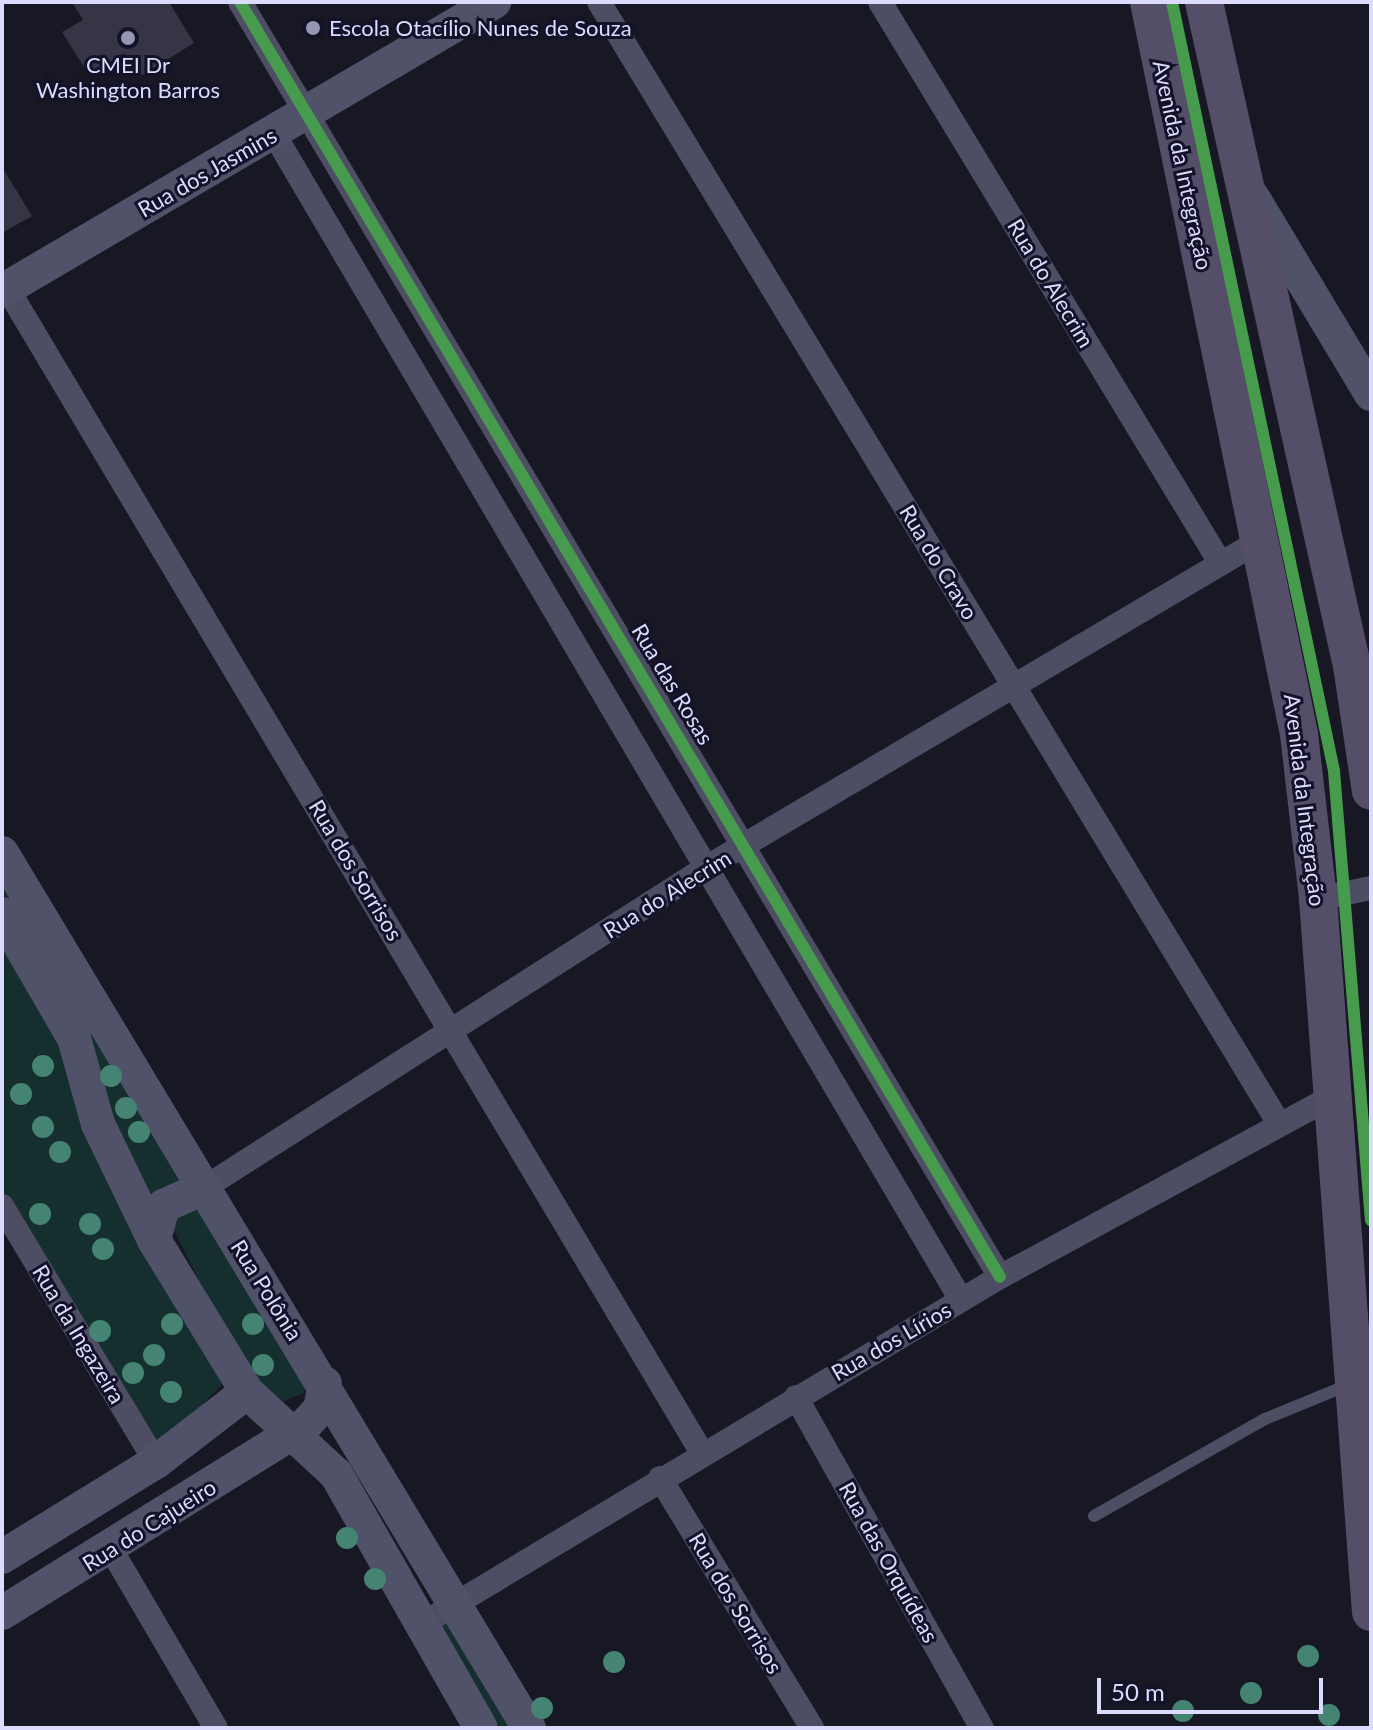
<!DOCTYPE html>
<html>
<head>
<meta charset="utf-8">
<style>
  body { margin:0 }
  #map { position:relative; width:1373px; height:1730px; overflow:hidden; background:#181724; font-family:Lato,sans-serif }
  div>[style] { position:absolute }
  [style*='--x'] { left:calc(var(--x)*1px); top:calc(var(--y)*1px); width:calc(var(--w)*1px); rotate:calc(var(--a)*1deg) }
  .green>* { inset:0; background:#152f2e }
  .building>* { inset:0; background:#363545 }
  .lane>* { height:12px; margin:-6px; padding:0 6px; transform-origin:6px; border-radius:6px; background:#4d4e64 }
  .street>* { height:24px; margin:-12px; padding:0 12px; transform-origin:12px; border-radius:12px; background:#4d4e64 }
  .secondary>* { height:34px; margin:-17px; padding:0 17px; transform-origin:17px; border-radius:17px; background:#50526a }
  .primary>* { height:38px; margin:-19px; padding:0 19px; transform-origin:19px; border-radius:19px; background:#544e69 }
  .cycleway>* { height:12px; margin:-6px; padding:0 6px; transform-origin:6px; border-radius:6px; background:#469c4c }
  .trees>* { width:22px; height:22px; margin:-11px; border-radius:50%; background:#458373 }
  .dots>* { width:22px; height:22px; translate:-50% -50%; box-sizing:border-box; border:4px solid #131229; border-radius:50% }
  span { translate:-50% -50%; white-space:nowrap; text-align:center; line-height:1.15; -webkit-text-stroke:6px #131229; paint-order:stroke }
  .poi-label { font-size:22px; color:#dcdbfd }
  .left { translate:0 -50%; text-align:left }
  .street-label { font-size:22px; color:#dcdbfd }
  .frame { position:absolute; inset:0; border:4px solid #dcdbfd; pointer-events:none }
  .scale { position:absolute; left:1097px; top:1678px; width:226px; height:36px; box-sizing:border-box; border:4px solid #dcdbfd; border-top:0; padding-left:10px; font-size:24px; line-height:28px; white-space:nowrap; color:#dcdbfd; -webkit-text-stroke:6px #131229; paint-order:stroke }
</style>
</head>
<body>
<div id="map">
  <div class="green">
    <div style="clip-path:polygon(2px 866px,182px 1179px,140px 1198px,85px 1032px,2px 892px)"></div>
    <div style="clip-path:polygon(2px 929px,226px 1380px,160px 1449px,2px 1201px)"></div>
    <div style="clip-path:polygon(194px 1205px,308px 1371px,304px 1393px,275px 1405px,219px 1321px,169px 1220px)"></div>
    <div style="clip-path:polygon(456px 1613px,522px 1728px,489px 1728px,434px 1626px)"></div>
  </div>
  <div class="building">
    <div style="clip-path:polygon(72px 2px,169px 2px,194px 43px,139px 77px,124px 53px,89px 75px,62px 32px,83px 20px)"></div>
    <div style="clip-path:polygon(2px 167px,32px 216px,2px 233px)"></div>
  </div>
  <div class="lane">
    <div style="--x:1094;--y:1516;--w:197;--a:-29.6"></div>
    <div style="--x:1265;--y:1419;--w:90;--a:-22.3"></div>
  </div>
  <div class="street">
    <div style="--x:240;--y:2;--w:1484;--a:59.2"></div>
    <div style="--x:599;--y:2;--w:1310;--a:58.77"></div>
    <div style="--x:880;--y:2;--w:657;--a:58.75"></div>
    <div style="--x:274;--y:134;--w:1353;--a:59.49"></div>
    <div style="--x:7;--y:288;--w:1357;--a:59.18"></div>
    <div style="--x:1318;--y:899;--w:54;--a:-11.7"></div>
    <div style="--x:204;--y:1188;--w:597;--a:-32.54"></div>
    <div style="--x:707;--y:867;--w:643;--a:-30.55"></div>
    <div style="--x:2;--y:1206;--w:299;--a:59"></div>
    <div style="--x:796;--y:1397;--w:380;--a:60.7"></div>
    <div style="--x:660;--y:1478;--w:293;--a:58.7"></div>
    <div style="--x:112;--y:1551;--w:205;--a:59.6"></div>
    <div style="--x:422;--y:1624;--w:674;--a:-30.98"></div>
    <div style="--x:1000;--y:1277;--w:378;--a:-28.5"></div>
  </div>
  <div class="secondary">
    <div style="--x:1252;--y:196;--w:231;--a:59"></div>
    <div style="--x:2;--y:291;--w:571;--a:-30.43"></div>
    <div style="--x:2;--y:853;--w:1021;--a:58.94"></div>
    <div style="--x:2;--y:914;--w:143;--a:59.9"></div>
    <div style="--x:74;--y:1038;--w:89;--a:74.4"></div>
    <div style="--x:98;--y:1124;--w:129;--a:64.2"></div>
    <div style="--x:154;--y:1240;--w:178;--a:58.5"></div>
    <div style="--x:247;--y:1392;--w:121;--a:42.7"></div>
    <div style="--x:336;--y:1474;--w:292;--a:60.3"></div>
    <div style="--x:154;--y:1240;--w:35;--a:-75"></div>
    <div style="--x:163;--y:1206;--w:45;--a:-23.7"></div>
    <div style="--x:2;--y:1557;--w:181;--a:-31.7"></div>
    <div style="--x:156;--y:1462;--w:115;--a:-37.6"></div>
    <div style="--x:2;--y:1613;--w:357;--a:-31.8"></div>
    <div style="--x:305;--y:1425;--w:22;--a:-47"></div>
    <div style="--x:320;--y:1409;--w:26;--a:-79"></div>
  </div>
  <div class="primary">
    <div style="--x:1149;--y:2;--w:747;--a:78.42"></div>
    <div style="--x:1299;--y:734;--w:166;--a:83.4"></div>
    <div style="--x:1318;--y:899;--w:715;--a:85.75"></div>
    <div style="--x:1204;--y:2;--w:680;--a:77.43"></div>
    <div style="--x:1352;--y:666;--w:126;--a:81.4"></div>
  </div>
  <div class="cycleway">
    <div style="--x:240;--y:2;--w:1484;--a:59.2"></div>
    <div style="--x:1172;--y:2;--w:786;--a:78.1"></div>
    <div style="--x:1334;--y:771;--w:451;--a:85.3"></div>
  </div>
  <div class="trees">
    <div style="left:43px;top:1066px"></div>
    <div style="left:111px;top:1076px"></div>
    <div style="left:21px;top:1094px"></div>
    <div style="left:126px;top:1108px"></div>
    <div style="left:43px;top:1127px"></div>
    <div style="left:139px;top:1132px"></div>
    <div style="left:60px;top:1152px"></div>
    <div style="left:40px;top:1214px"></div>
    <div style="left:90px;top:1224px"></div>
    <div style="left:103px;top:1249px"></div>
    <div style="left:172px;top:1324px"></div>
    <div style="left:253px;top:1324px"></div>
    <div style="left:100px;top:1331px"></div>
    <div style="left:154px;top:1355px"></div>
    <div style="left:263px;top:1365px"></div>
    <div style="left:133px;top:1373px"></div>
    <div style="left:171px;top:1392px"></div>
    <div style="left:347px;top:1538px"></div>
    <div style="left:375px;top:1579px"></div>
    <div style="left:1308px;top:1656px"></div>
    <div style="left:614px;top:1662px"></div>
    <div style="left:1251px;top:1693px"></div>
    <div style="left:542px;top:1708px"></div>
    <div style="left:1183px;top:1711px"></div>
    <div style="left:1329px;top:1715px"></div>
  </div>
  <div class="dots">
    <div style="left:313px;top:28px;background:#9796b1"></div>
    <div style="left:128px;top:38px;background:#9796b1"></div>
  </div>
  <div class="poi-label">
    <span class="left" style="left:329px;top:28px">Escola Otacílio Nunes de Souza</span>
    <span style="left:128px;top:77px">CMEI Dr<br>Washington Barros</span>
  </div>
  <div class="street-label">
    <span style="left:1183px;top:165px;rotate:78deg">Avenida da Integração</span>
    <span style="left:207px;top:172px;rotate:-30deg">Rua dos Jasmins</span>
    <span style="left:1051px;top:283px;rotate:59deg">Rua do Alecrim</span>
    <span style="left:939px;top:562px;rotate:59deg">Rua do Cravo</span>
    <span style="left:673px;top:684px;rotate:59deg">Rua das Rosas</span>
    <span style="left:1305px;top:800px;rotate:83deg">Avenida da Integração</span>
    <span style="left:356px;top:870px;rotate:59deg">Rua dos Sorrisos</span>
    <span style="left:667px;top:894px;rotate:-32deg">Rua do Alecrim</span>
    <span style="left:267px;top:1290px;rotate:58deg">Rua Polônia</span>
    <span style="left:79px;top:1334px;rotate:59deg">Rua da Ingazeira</span>
    <span style="left:891px;top:1341px;rotate:-30deg">Rua dos Lírios</span>
    <span style="left:149px;top:1525px;rotate:-32deg">Rua do Cajueiro</span>
    <span style="left:889px;top:1562px;rotate:61deg">Rua das Orquídeas</span>
    <span style="left:736px;top:1603px;rotate:59deg">Rua dos Sorrisos</span>
  </div>
  <div class="frame"></div>
  <div class="scale">50 m</div>
</div>
</body>
</html>
